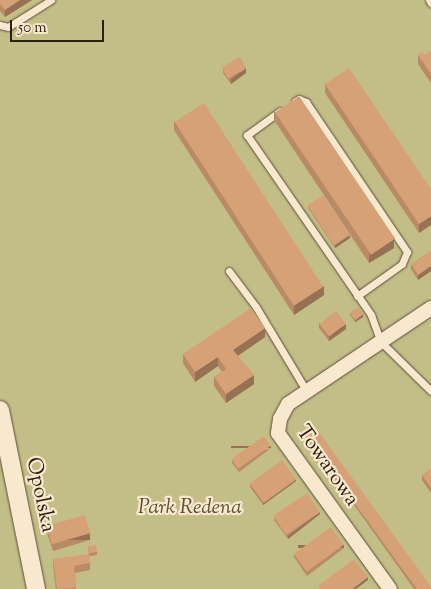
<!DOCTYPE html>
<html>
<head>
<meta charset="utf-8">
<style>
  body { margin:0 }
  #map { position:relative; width:431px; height:589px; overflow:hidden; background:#f4dcb3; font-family:"Sorts Mill Goudy",serif }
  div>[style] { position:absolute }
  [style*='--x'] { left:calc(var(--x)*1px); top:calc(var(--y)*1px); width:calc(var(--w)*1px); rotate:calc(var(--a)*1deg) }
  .green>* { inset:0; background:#c3be88; transform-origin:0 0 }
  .roads { filter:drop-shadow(0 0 1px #5d4e3a) drop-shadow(0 0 1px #5d4e3a) }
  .service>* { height:7px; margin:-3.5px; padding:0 3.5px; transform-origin:3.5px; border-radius:3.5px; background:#f8e8ce }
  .minor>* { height:14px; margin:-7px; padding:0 7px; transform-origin:7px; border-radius:7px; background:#f8e8ce }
  .tertiary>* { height:18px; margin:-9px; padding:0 9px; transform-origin:9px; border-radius:9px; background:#f8e8ce }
  .wall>* { inset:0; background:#b98a66 }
  .shaded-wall>* { inset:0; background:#967153; transform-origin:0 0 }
  .building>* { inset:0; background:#d7a177; transform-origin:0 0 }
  span { translate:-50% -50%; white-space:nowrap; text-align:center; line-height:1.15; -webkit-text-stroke:4.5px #f8e8ce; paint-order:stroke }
  .street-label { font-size:21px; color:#2b1f11 }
  .park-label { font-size:21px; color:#594f35; font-style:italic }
  .scale { position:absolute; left:10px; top:20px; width:94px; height:22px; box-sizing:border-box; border:2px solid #2b1f11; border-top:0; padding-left:6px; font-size:15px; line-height:18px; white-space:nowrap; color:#2b1f11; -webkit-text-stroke:4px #f8e8ce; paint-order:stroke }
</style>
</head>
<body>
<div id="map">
  <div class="green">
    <div style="left:0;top:0;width:431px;height:589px"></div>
  </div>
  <div class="roads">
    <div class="service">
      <div style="--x:429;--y:0;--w:4;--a:56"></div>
      <div style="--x:0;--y:25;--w:8;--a:14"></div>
      <div style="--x:8;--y:27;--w:51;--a:-32.1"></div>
      <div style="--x:295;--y:101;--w:4;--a:-27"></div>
      <div style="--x:299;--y:99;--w:8;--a:23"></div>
      <div style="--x:306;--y:102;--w:181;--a:56"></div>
      <div style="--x:407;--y:252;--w:13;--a:113"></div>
      <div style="--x:402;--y:264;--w:55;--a:144.6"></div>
      <div style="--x:280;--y:111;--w:41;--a:144"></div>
      <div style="--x:247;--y:135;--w:219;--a:55.4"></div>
      <div style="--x:371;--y:315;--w:29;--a:70"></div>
      <div style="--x:381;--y:342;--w:70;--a:44.4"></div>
      <div style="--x:229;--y:271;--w:45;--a:53.1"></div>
      <div style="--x:256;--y:307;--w:99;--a:59"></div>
    </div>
    <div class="minor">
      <div style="--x:390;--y:589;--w:192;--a:-125.7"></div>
      <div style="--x:278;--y:433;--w:14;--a:-82"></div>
      <div style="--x:280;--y:419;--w:17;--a:-62"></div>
      <div style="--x:288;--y:404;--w:172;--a:-33.9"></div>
    </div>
    <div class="tertiary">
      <div style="--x:0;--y:410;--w:183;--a:78.6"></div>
    </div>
  </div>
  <div class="wall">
    <div style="clip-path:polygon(0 0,32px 0,5px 17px,0 11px)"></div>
    <div style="clip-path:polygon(431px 51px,431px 83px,418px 64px,418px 55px,425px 55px)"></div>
    <div style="clip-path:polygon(223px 69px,246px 73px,231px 84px,223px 73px)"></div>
    <div style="clip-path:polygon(325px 84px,431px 189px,419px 233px,325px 93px)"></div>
    <div style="clip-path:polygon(274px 111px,394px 248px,369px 263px,274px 120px)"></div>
    <div style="clip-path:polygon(174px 121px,324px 295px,294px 315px,174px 130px)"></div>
    <div style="clip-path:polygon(308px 206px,350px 238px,335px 248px,308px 208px)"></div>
    <div style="clip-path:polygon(431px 251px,431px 271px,418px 280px,411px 269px,411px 264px)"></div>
    <div style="clip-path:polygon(350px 313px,363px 317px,355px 322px,350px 315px)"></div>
    <div style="clip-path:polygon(319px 323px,346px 329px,329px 341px,319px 328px)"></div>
    <div style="clip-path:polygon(265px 337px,238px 356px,254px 384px,226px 403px,214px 386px,214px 377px,222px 372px,218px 366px,195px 382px,183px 363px,183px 354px)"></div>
    <div style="clip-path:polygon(306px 436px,431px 589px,414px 589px,306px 438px)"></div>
    <div style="clip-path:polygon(271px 448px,239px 472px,232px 463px,232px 460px)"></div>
    <div style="clip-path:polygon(431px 469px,431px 493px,422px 480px,422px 475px)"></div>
    <div style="clip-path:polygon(296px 481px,263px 505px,250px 487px,250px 484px)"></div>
    <div style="clip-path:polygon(320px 514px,288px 539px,274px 520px,274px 518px)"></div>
    <div style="clip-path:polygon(47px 526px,90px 540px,53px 551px,47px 533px)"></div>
    <div style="clip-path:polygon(88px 546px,97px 552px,97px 555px,89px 556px)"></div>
    <div style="clip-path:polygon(344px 548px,307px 576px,294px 557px,294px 554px)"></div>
    <div style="clip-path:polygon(53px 559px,90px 563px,90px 570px,75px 573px,76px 589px,56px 589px,53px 566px)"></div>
  </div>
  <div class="shaded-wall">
    <div style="clip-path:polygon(20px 0,32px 0,5px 17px,5px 10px)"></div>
    <div style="clip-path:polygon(246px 68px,246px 73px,231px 84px,231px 79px)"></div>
    <div style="clip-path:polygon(431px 216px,431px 225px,419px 233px,419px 224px)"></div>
    <div style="clip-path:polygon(350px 235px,350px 238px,335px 248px,335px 245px)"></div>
    <div style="clip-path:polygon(394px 239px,394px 248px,369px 263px,369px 254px)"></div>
    <div style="clip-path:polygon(431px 266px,431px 271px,418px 280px,418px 275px)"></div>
    <div style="clip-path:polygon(324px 286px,324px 295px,294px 315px,294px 305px)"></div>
    <div style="clip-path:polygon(363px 314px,363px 317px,355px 322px,355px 320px)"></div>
    <div style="clip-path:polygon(346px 324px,346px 329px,329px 341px,329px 336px)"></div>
    <div style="clip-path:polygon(265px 328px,265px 337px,233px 359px,233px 350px)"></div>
    <div style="clip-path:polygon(218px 357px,218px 366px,195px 382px,195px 372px)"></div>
    <div style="clip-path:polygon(254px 375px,254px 384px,226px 403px,226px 394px)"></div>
    <div style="left:271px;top:446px;width:2px;height:40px;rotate:90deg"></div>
    <div style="clip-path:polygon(296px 479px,296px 481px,263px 505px,263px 502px)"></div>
    <div style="clip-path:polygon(320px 512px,320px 514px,288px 539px,288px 536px)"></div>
    <div style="left:90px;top:533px;width:7px;height:39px;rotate:90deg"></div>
    <div style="left:344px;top:545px;width:3px;height:46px;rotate:90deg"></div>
    <div style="clip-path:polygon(368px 577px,368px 580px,356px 589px,352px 589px)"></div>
  </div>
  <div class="building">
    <div style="clip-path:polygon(0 0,20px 0,5px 10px,0 4px)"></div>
    <div style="clip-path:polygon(431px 51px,431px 74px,418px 55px,422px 52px,425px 55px)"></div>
    <div style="left:240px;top:57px;width:13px;height:21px;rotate:61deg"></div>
    <div style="clip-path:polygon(349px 68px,431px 189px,431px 216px,419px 224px,325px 84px)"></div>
    <div style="left:299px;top:96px;width:172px;height:29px;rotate:56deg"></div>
    <div style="left:204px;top:103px;width:219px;height:35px;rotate:57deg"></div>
    <div style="left:323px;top:195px;width:48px;height:19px;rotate:56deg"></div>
    <div style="clip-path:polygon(431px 251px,431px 266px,418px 275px,411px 264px)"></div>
    <div style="left:358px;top:307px;width:9px;height:10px;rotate:54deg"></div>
    <div style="clip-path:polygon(251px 308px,265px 328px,233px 350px,254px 375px,226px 394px,214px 377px,226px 369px,218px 357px,195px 372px,183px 354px)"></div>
    <div style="left:336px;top:311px;width:16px;height:21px;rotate:52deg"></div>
    <div style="left:316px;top:428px;width:198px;height:13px;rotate:54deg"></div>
    <div style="left:264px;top:436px;width:12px;height:40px;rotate:55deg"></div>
    <div style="left:282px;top:460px;width:24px;height:40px;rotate:54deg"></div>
    <div style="clip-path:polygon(431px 469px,431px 488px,422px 475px)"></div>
    <div style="left:307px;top:493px;width:23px;height:41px;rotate:56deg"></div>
    <div style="left:85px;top:515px;width:19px;height:40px;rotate:74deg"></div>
    <div style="left:331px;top:527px;width:22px;height:46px;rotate:54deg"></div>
    <div style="left:96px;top:545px;width:7px;height:8px;rotate:82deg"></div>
    <div style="clip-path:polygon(89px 554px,90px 563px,74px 566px,76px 588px,57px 589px,53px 559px)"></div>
    <div style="clip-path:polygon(354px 559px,368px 577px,352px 589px,320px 589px,318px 586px)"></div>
  </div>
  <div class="street-label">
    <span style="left:327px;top:466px;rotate:55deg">Towarowa</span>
    <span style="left:40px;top:495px;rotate:78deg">Opolska</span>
  </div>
  <div class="park-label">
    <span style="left:190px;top:508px">Park Redena</span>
  </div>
  <div class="scale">50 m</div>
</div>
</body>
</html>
